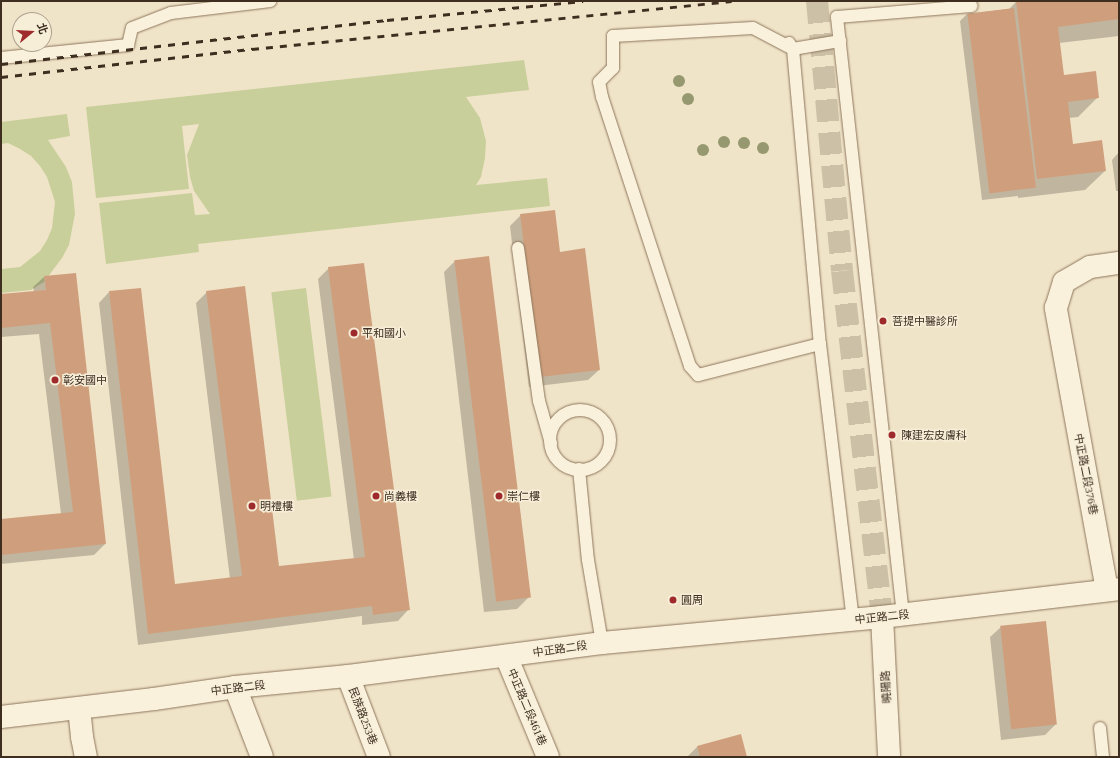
<!DOCTYPE html>
<html>
<head>
<meta charset="utf-8">
<style>
  body { margin:0 }
  #map { position:relative; width:1120px; height:758px; overflow:hidden; background:#f0e4c8; font-family:"Times New Roman","Noto Sans TC",serif }
  div>[style] { position:absolute }
  [style*='--x'] { left:calc(var(--x)*1px); top:calc(var(--y)*1px); width:calc(var(--w)*1px); rotate:calc(var(--a)*1deg) }
  .green>* { inset:0; background:#c9cf9b; transform-origin:0 0 }
  .shadow>* { inset:0; background:#0003 }
  .building>* { inset:0; background:#cf9f7d; transform-origin:0 0 }
  .tertiary-tunnel>* { height:22px; margin-top:-11px; transform-origin:0; background:repeating-linear-gradient(90deg,#ccc0a6 0 22px,transparent 0 33px) }
  .roads { filter:drop-shadow(0 0 1px #8d765c) drop-shadow(0 0 1px #8d765c) }
  .service>* { height:12px; margin:-6px; padding:0 6px; transform-origin:6px; border-radius:6px; background:#faf1dc }
  .service>.ring { margin:-6px; padding:0; box-sizing:content-box; background:none; border:12px solid #faf1dc; border-radius:50% }
  .minor>* { height:22px; margin:-11px; padding:0 11px; transform-origin:11px; border-radius:11px; background:#faf1dc }
  .tertiary>* { height:22px; margin:-11px; padding:0 11px; transform-origin:11px; border-radius:11px; background:#faf1dc }
  .rail>* { height:3px; margin-top:-1.5px; transform-origin:0; background:repeating-linear-gradient(90deg,#3d2e20 0 7px,transparent 0 14px) }
  .trees>* { width:12px; height:12px; margin:-6px; border-radius:50%; background:#96986f }
  .dots>* { width:11px; height:11px; translate:-50% -50%; box-sizing:border-box; border:2px solid #f7eed8; border-radius:50% }
  span { translate:-50% -50%; white-space:nowrap; text-align:center; line-height:1.15; -webkit-text-stroke:3px #f7eed8; paint-order:stroke }
  .poi-label { font-size:11px; color:#3d2e20 }
  .left { translate:0 -50%; text-align:left }
  .street-label { font-size:11px; color:#3d2e20 }
  .frame { position:absolute; inset:0; border:2px solid #3d2e20; pointer-events:none }
  .north { position:absolute; left:12px; top:12px; width:40px; height:40px; box-sizing:border-box; background:#f7eed8; border:1px solid #ada18e; border-radius:50%; rotate:72deg; font-size:11px; font-weight:700; line-height:16px; text-align:center; color:#3d2e20 }
  .north::after { content:''; display:block; margin:auto; width:14px; height:18px; background:#9e2a2b; clip-path:polygon(50% 0,100% 100%,50% 72%,0 100%) }
</style>
</head>
<body>
<div id="map">
  <div class="green">
    <div style="clip-path:polygon(524px 60px,529px 90px,466px 97px,480px 118px,486px 141px,485px 158px,481px 177px,476px 185px,547px 178px,550px 206px,198px 244px,199px 252px,106px 264px,99px 203px,192px 193px,195px 215px,210px 214px,194px 191px,190px 177px,187px 155px,199px 124px,182px 126px,189px 189px,96px 198px,86px 107px)"></div>
    <div style="clip-path:polygon(67px 114px,70px 136px,48px 140px,66px 167px,72px 182px,75px 214px,69px 245px,62px 258px,44px 282px,31px 290px,1px 293px,1px 269px,20px 267px,40px 251px,47px 240px,52px 228px,55px 202px,47px 177px,40px 166px,31px 156px,20px 149px,8px 143px,1px 144px,1px 122px)"></div>
    <div style="left:306px;top:288px;width:210px;height:35px;rotate:83deg"></div>
  </div>
  <div class="shadow">
    <div style="clip-path:polygon(1027px 1px,1119px 1px,1119px 36px,1059px 43px,1063px 76px,1098px 97px,1078px 117px,1069px 118px,1072px 145px,1105px 171px,1085px 190px,1018px 198px,1018px 196px,982px 200px,960px 21px,967px 14px,1009px 9px,1016px 2px)"></div>
    <div style="clip-path:polygon(1119px 152px,1119px 191px,1116px 191px,1112px 160px)"></div>
    <div style="clip-path:polygon(521px 215px,599px 370px,588px 380px,529px 387px,510px 226px)"></div>
    <div style="clip-path:polygon(455px 261px,528px 598px,517px 609px,484px 612px,444px 272px)"></div>
    <div style="clip-path:polygon(329px 268px,408px 610px,398px 621px,362px 625px,362px 616px,138px 645px,99px 303px,109px 292px,174px 586px,230px 579px,196px 303px,207px 292px,279px 567px,354px 560px,318px 279px)"></div>
    <div style="clip-path:polygon(44px 277px,105px 544px,94px 555px,1px 564px,1px 520px,61px 514px,39px 334px,1px 337px,1px 295px,34px 292px,33px 287px)"></div>
    <div style="clip-path:polygon(1001px 627px,1056px 724px,1045px 735px,1001px 740px,990px 637px)"></div>
    <div style="clip-path:polygon(740px 735px,746px 757px,687px 757px,697px 747px)"></div>
  </div>
  <div class="building">
    <div style="clip-path:polygon(1016px 1px,1119px 1px,1119px 19px,1058px 27px,1064px 75px,1096px 71px,1099px 98px,1068px 102px,1073px 144px,1102px 140px,1106px 171px,1037px 179px)"></div>
    <div style="left:1014px;top:8px;width:181px;height:47px;rotate:83deg"></div>
    <div style="clip-path:polygon(555px 210px,560px 252px,585px 248px,600px 370px,540px 377px,520px 214px)"></div>
    <div style="left:489px;top:256px;width:344px;height:35px;rotate:83deg"></div>
    <div style="clip-path:polygon(364px 263px,410px 610px,373px 615px,372px 606px,148px 634px,109px 291px,141px 288px,175px 584px,242px 576px,206px 291px,245px 286px,279px 566px,365px 557px,328px 267px)"></div>
    <div style="clip-path:polygon(76px 273px,106px 544px,1px 555px,1px 519px,73px 512px,50px 323px,1px 328px,1px 294px,46px 290px,44px 276px)"></div>
    <div style="left:1046px;top:621px;width:104px;height:46px;rotate:84deg"></div>
    <div style="clip-path:polygon(741px 734px,747px 757px,700px 757px,697px 746px)"></div>
  </div>
  <div class="tertiary-tunnel">
    <div style="--x:817;--y:1;--w:271;--a:84.7"></div>
    <div style="--x:842;--y:271;--w:348;--a:83.4"></div>
  </div>
  <div class="roads">
    <div class="service">
      <div style="--x:789;--y:43;--w:7;--a:56"></div>
      <div style="--x:793;--y:49;--w:48;--a:-9.7"></div>
      <div style="--x:1;--y:58;--w:128;--a:-5.8"></div>
      <div style="--x:128;--y:45;--w:17;--a:-77"></div>
      <div style="--x:132;--y:28;--w:42;--a:-21"></div>
      <div style="--x:171;--y:13;--w:100;--a:-6.9"></div>
      <div style="--x:518;--y:248;--w:154;--a:82.2"></div>
      <div style="--x:539;--y:401;--w:44;--a:74.1"></div>
      <div style="--x:820;--y:344;--w:126;--a:165.7"></div>
      <div style="--x:698;--y:375;--w:12;--a:-132"></div>
      <div style="--x:690;--y:366;--w:283;--a:-108.1"></div>
      <div style="--x:602;--y:97;--w:15;--a:-101"></div>
      <div style="--x:599;--y:82;--w:20;--a:-45"></div>
      <div style="--x:613;--y:68;--w:32;--a:-90"></div>
      <div style="--x:613;--y:36;--w:140;--a:-3.3"></div>
      <div style="--x:753;--y:28;--w:45;--a:27.7"></div>
      <div style="--x:793;--y:49;--w:296;--a:84.8"></div>
      <div style="--x:820;--y:344;--w:278;--a:83.2"></div>
      <div class="ring" style="left:550px;top:410px;width:48px;height:48px"></div>
      <div style="--x:579;--y:469;--w:91;--a:84.4"></div>
      <div style="--x:588;--y:560;--w:84;--a:80.4"></div>
      <div style="--x:903;--y:615;--w:602;--a:-96.3"></div>
      <div style="--x:837;--y:17;--w:135;--a:-4.7"></div>
      <div style="--x:1100;--y:728;--w:29;--a:84"></div>
    </div>
    <div class="minor">
      <div style="--x:1107;--y:590;--w:287;--a:-100.3"></div>
      <div style="--x:1056;--y:308;--w:27;--a:-73"></div>
      <div style="--x:1064;--y:282;--w:30;--a:-30"></div>
      <div style="--x:1090;--y:267;--w:29;--a:-8"></div>
      <div style="--x:506;--y:656;--w:109;--a:67.4"></div>
      <div style="--x:348;--y:676;--w:87;--a:69.1"></div>
      <div style="--x:235;--y:687;--w:75;--a:68.9"></div>
      <div style="--x:79;--y:708;--w:29;--a:84"></div>
      <div style="--x:82;--y:737;--w:20;--a:79"></div>
    </div>
    <div class="tertiary">
      <div style="--x:882;--y:617;--w:140;--a:87.1"></div>
      <div style="--x:1;--y:717;--w:154;--a:-6.7"></div>
      <div style="--x:154;--y:699;--w:82;--a:-8.4"></div>
      <div style="--x:235;--y:687;--w:114;--a:-5.6"></div>
      <div style="--x:348;--y:676;--w:256;--a:-7.4"></div>
      <div style="--x:602;--y:643;--w:281;--a:-5.3"></div>
      <div style="--x:882;--y:617;--w:239;--a:-6.7"></div>
    </div>
  </div>
  <div class="rail">
    <div style="--x:1;--y:64;--w:388;--a:-6.5"></div>
    <div style="--x:387;--y:20;--w:197;--a:-5.5"></div>
    <div style="--x:1;--y:77;--w:253;--a:-6.4"></div>
    <div style="--x:252;--y:49;--w:482;--a:-5.7"></div>
  </div>
  <div class="trees">
    <div style="left:679px;top:81px"></div>
    <div style="left:688px;top:99px"></div>
    <div style="left:724px;top:142px"></div>
    <div style="left:744px;top:143px"></div>
    <div style="left:763px;top:148px"></div>
    <div style="left:703px;top:150px"></div>
  </div>
  <div class="dots">
    <div style="left:883px;top:321px;background:#9e2a2b"></div>
    <div style="left:354px;top:333px;background:#9e2a2b"></div>
    <div style="left:55px;top:380px;background:#9e2a2b"></div>
    <div style="left:892px;top:435px;background:#9e2a2b"></div>
    <div style="left:376px;top:496px;background:#9e2a2b"></div>
    <div style="left:499px;top:496px;background:#9e2a2b"></div>
    <div style="left:252px;top:506px;background:#9e2a2b"></div>
    <div style="left:673px;top:600px;background:#9e2a2b"></div>
  </div>
  <div class="poi-label">
    <span class="left" style="left:892px;top:321px">菩提中醫診所</span>
    <span class="left" style="left:362px;top:333px">平和國小</span>
    <span class="left" style="left:63px;top:380px">彰安國中</span>
    <span class="left" style="left:901px;top:435px">陳建宏皮膚科</span>
    <span class="left" style="left:384px;top:496px">尚義樓</span>
    <span class="left" style="left:507px;top:496px">崇仁樓</span>
    <span class="left" style="left:260px;top:506px">明禮樓</span>
    <span class="left" style="left:681px;top:600px">圓周</span>
  </div>
  <div class="street-label">
    <span style="left:1086px;top:474px;rotate:79deg">中正路二段376巷</span>
    <span style="left:882px;top:617px;rotate:-6deg">中正路二段</span>
    <span style="left:560px;top:649px;rotate:-8deg">中正路二段</span>
    <span style="left:886px;top:687px;rotate:-93deg">曉陽路</span>
    <span style="left:238px;top:688px;rotate:-7deg">中正路二段</span>
    <span style="left:527px;top:707px;rotate:67deg">中正路二段461巷</span>
    <span style="left:363px;top:716px;rotate:69deg">民族路253巷</span>
  </div>
  <div class="frame"></div>
  <div class="north">北</div>
</div>
</body>
</html>
